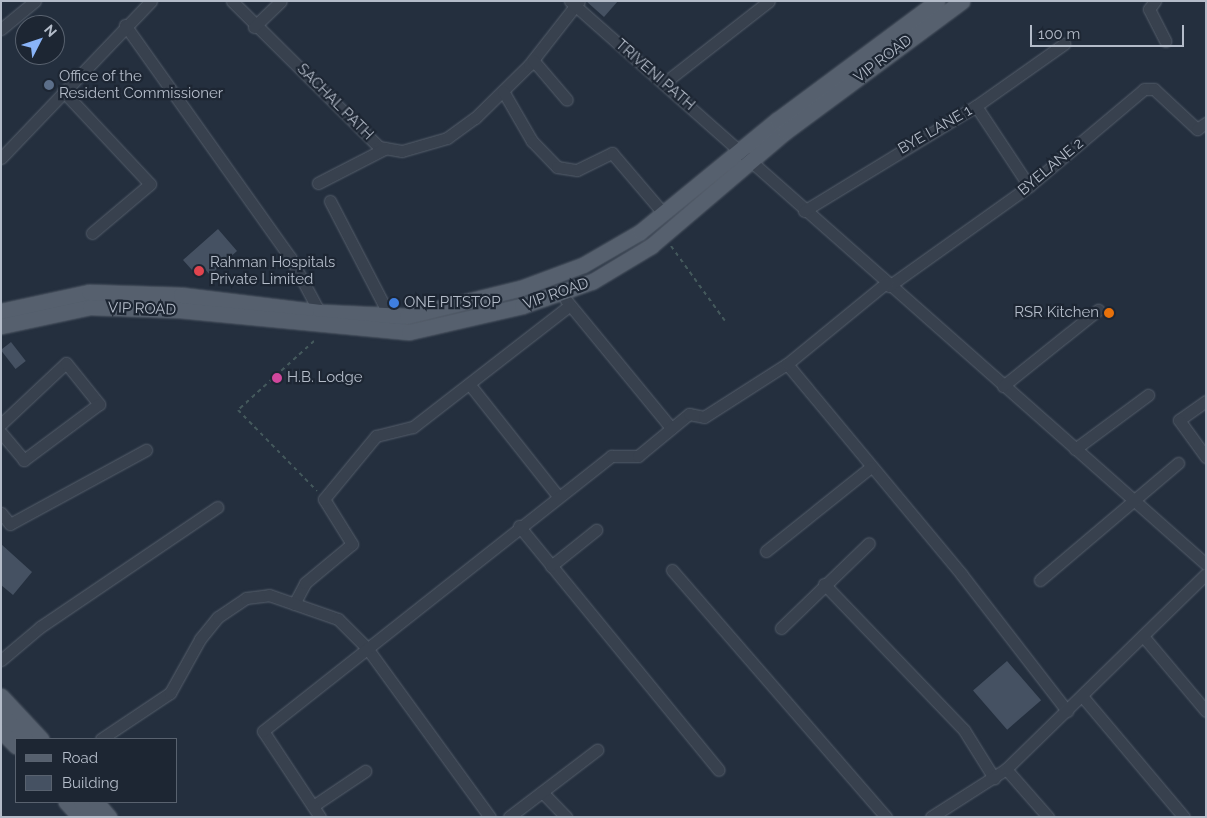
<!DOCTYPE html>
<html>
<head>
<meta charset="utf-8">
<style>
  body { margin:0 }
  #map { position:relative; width:1207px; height:818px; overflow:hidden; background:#242f3e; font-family:Raleway,sans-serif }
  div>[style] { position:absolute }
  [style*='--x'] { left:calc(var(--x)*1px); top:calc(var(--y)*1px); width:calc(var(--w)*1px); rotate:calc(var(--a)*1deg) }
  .building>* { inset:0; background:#455162; transform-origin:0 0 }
  .path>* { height:2px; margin-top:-1px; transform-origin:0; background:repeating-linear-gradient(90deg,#44595c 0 4px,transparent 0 8px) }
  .roads { filter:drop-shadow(0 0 1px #565f6c) drop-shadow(0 0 1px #565f6c) }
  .minor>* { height:11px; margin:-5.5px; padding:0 5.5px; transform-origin:5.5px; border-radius:5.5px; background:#38414e }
  .major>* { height:15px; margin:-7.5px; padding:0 7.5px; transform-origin:7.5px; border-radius:7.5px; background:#56606e }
  .dots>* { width:14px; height:14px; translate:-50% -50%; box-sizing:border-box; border:2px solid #1d2633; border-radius:50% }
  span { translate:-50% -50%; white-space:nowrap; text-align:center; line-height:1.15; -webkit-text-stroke:4.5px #1d2633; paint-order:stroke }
  .street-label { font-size:15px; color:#b4bcc9 }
  .poi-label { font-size:15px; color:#b4bcc9 }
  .left { translate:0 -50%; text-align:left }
  .right { translate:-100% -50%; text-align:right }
  .frame { position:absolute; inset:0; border:2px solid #b4bcc9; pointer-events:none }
  .legend { position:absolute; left:15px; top:738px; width:162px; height:65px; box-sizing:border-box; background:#1d2633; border:1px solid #59626f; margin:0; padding:6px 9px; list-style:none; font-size:15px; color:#b4bcc9 }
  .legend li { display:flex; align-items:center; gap:10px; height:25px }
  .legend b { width:25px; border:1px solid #59626f }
  .north { position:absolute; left:15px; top:15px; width:50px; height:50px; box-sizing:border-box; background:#1d2633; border:1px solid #59626f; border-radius:50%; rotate:49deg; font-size:14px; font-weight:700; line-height:20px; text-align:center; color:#b4bcc9 }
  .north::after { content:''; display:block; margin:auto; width:18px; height:22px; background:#8ab4f8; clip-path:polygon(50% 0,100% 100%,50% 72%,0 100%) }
  .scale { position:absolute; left:1030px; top:25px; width:154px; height:22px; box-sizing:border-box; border:2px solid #b4bcc9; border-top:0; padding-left:6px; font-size:15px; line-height:18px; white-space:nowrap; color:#b4bcc9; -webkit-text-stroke:4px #1d2633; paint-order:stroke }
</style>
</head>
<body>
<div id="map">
  <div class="building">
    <div style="clip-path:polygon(586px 1px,618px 1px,604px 17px)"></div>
    <div style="clip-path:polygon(218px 229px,237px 251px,210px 275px,205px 269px,201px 273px,195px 267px,192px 270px,183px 260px)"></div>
    <div style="left:11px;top:342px;width:24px;height:13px;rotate:52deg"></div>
    <div style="clip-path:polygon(1px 544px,32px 572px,13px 595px,1px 585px)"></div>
    <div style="left:1007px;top:661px;width:52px;height:45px;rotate:49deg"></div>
  </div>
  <div class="path">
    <div style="--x:671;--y:246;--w:92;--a:54.2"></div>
    <div style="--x:314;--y:341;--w:103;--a:137.8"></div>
    <div style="--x:238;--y:410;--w:113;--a:45.7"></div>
  </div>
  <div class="roads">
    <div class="minor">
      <div style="--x:232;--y:1;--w:207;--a:44.8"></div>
      <div style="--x:379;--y:147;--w:23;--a:10"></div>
      <div style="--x:402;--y:151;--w:47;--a:-16.1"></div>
      <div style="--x:447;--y:138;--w:34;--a:-36"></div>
      <div style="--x:475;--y:118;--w:76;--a:-44.5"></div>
      <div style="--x:529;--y:65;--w:81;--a:-52"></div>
      <div style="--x:570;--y:1;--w:849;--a:41.52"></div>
      <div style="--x:1155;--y:1;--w:10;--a:127"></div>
      <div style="--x:1149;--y:9;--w:36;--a:63"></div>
      <div style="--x:125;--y:25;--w:285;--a:54.6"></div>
      <div style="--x:290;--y:257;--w:68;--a:61.9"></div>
      <div style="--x:254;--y:27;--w:37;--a:-44"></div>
      <div style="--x:1;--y:29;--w:44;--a:-39.5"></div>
      <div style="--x:533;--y:60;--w:52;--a:49.6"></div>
      <div style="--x:664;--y:83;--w:133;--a:-38"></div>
      <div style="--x:63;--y:91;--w:127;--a:46.9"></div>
      <div style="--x:150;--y:184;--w:76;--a:139.8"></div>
      <div style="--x:503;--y:91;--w:58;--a:59.9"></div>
      <div style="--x:532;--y:141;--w:36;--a:46"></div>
      <div style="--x:557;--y:167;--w:20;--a:9"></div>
      <div style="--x:577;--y:170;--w:39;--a:-26"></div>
      <div style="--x:612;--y:153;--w:79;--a:49.6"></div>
      <div style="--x:976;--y:106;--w:96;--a:56.5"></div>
      <div style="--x:1;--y:158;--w:217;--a:-46.3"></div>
      <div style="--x:318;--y:183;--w:76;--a:-27.2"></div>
      <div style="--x:330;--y:201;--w:128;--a:62.6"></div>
      <div style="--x:804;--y:211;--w:202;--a:-31.4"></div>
      <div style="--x:976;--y:106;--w:108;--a:-35.2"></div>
      <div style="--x:889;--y:286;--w:172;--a:-35.5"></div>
      <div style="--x:1029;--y:186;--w:150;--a:-40.1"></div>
      <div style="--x:1144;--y:89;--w:10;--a:0"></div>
      <div style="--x:1154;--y:89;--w:59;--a:42.9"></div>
      <div style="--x:1197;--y:129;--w:11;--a:-34"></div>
      <div style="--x:566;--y:300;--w:166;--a:50.6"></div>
      <div style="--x:787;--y:364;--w:274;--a:50.3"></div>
      <div style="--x:962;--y:575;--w:172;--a:52.3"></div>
      <div style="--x:470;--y:385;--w:142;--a:51.6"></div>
      <div style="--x:1003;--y:386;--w:122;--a:-38.7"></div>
      <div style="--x:1206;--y:401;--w:33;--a:145"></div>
      <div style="--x:1179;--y:420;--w:46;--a:53.9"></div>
      <div style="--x:1;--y:424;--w:89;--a:-43.2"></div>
      <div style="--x:66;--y:363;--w:53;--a:51.2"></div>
      <div style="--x:99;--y:404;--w:94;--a:143.3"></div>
      <div style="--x:24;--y:460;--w:35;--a:-130"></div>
      <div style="--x:1075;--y:449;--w:91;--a:-36.5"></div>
      <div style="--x:1;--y:513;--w:14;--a:51"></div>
      <div style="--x:10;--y:524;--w:155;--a:-28.6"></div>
      <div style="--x:519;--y:526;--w:315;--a:50.7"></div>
      <div style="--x:766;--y:551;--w:134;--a:-38.7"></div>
      <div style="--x:551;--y:566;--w:58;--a:-38.7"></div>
      <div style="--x:672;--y:570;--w:327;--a:49.1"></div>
      <div style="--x:1040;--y:580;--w:181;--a:-40.3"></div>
      <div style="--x:824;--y:584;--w:202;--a:46.2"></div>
      <div style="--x:964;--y:730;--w:57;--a:58"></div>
      <div style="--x:294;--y:604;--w:24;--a:-62"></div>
      <div style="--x:305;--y:583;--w:61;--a:-39.7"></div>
      <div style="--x:352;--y:544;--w:53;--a:-121.9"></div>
      <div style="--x:324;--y:499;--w:82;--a:-50.5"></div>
      <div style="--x:376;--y:436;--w:38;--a:-14"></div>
      <div style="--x:413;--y:427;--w:197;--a:-37.8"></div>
      <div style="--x:781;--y:628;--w:122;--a:-44"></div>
      <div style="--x:1143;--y:636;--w:98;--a:50"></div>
      <div style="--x:1;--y:660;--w:51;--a:-40.2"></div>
      <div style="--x:40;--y:627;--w:214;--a:-34.1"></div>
      <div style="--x:1082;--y:696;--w:158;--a:49.9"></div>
      <div style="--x:101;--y:739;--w:83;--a:-33.7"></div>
      <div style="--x:170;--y:693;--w:62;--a:-60.9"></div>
      <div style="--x:200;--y:639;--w:28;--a:-51"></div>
      <div style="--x:218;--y:617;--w:34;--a:-34"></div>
      <div style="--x:246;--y:598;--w:23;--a:-7"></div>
      <div style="--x:269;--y:595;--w:73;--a:19.2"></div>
      <div style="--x:338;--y:619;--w:41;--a:45"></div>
      <div style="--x:367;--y:648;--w:209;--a:54"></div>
      <div style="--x:1006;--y:769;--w:64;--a:48.8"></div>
      <div style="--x:542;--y:792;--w:35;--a:46"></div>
      <div style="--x:313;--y:806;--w:63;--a:-33.9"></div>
      <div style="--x:320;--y:817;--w:103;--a:-123.5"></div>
      <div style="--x:263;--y:731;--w:444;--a:-38.3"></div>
      <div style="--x:611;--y:456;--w:27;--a:0"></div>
      <div style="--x:638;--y:456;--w:66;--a:-39.5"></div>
      <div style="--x:689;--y:414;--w:15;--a:11"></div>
      <div style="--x:704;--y:417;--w:98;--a:-32.6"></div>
      <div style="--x:787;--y:364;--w:128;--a:-39.3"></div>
      <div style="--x:509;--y:817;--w:111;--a:-37.3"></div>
      <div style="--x:931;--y:817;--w:89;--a:-32.6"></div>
      <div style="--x:1006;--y:769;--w:279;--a:-44.3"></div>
    </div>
    <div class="major">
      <div style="--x:1;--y:311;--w:90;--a:-12.2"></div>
      <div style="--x:89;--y:292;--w:92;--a:1.9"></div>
      <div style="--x:181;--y:295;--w:140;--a:7"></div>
      <div style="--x:320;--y:312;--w:87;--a:2.6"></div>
      <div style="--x:407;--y:316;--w:117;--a:-13.8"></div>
      <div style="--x:521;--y:288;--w:66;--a:-20.4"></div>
      <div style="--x:583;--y:265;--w:66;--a:-30.1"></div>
      <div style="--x:640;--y:232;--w:177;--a:-39.3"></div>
      <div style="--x:777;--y:120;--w:199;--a:-36.6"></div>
      <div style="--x:1;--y:326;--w:91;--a:-12.1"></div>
      <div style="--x:90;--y:307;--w:90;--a:1.9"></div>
      <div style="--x:180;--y:310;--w:230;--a:5.5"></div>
      <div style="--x:409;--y:332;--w:116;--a:-13"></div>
      <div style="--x:522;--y:306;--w:75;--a:-19.4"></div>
      <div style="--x:593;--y:281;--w:68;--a:-31.1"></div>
      <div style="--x:651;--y:246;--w:176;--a:-40.4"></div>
      <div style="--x:785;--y:132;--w:220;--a:-36.5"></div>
      <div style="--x:1;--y:696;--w:59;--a:47.1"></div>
      <div style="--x:1;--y:714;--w:35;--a:46"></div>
      <div style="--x:1;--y:731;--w:21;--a:45"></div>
      <div style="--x:66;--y:802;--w:21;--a:47"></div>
      <div style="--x:81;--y:802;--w:21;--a:47"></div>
      <div style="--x:96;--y:802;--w:20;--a:49"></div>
    </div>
  </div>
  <div class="dots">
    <div style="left:49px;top:85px;background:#5c6f8a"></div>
    <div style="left:199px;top:271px;background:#e0444e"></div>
    <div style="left:394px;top:303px;background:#3f7fe0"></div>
    <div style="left:1109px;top:313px;background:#e8710a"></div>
    <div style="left:277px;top:378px;background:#d1479c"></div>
  </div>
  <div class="street-label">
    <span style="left:883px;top:59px;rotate:-37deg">VIP ROAD</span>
    <span style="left:655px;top:75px;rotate:41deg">TRIVENI PATH</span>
    <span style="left:335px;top:102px;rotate:45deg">SACHAL PATH</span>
    <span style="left:935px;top:130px;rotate:-30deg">BYE LANE 1</span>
    <span style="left:1051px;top:167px;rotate:-40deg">BYELANE 2</span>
    <span style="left:556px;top:294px;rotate:-19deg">VIP ROAD</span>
    <span style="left:142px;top:309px;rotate:2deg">VIP ROAD</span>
  </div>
  <div class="poi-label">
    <span class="left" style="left:59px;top:85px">Office of the<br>Resident Commissioner</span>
    <span class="left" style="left:210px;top:271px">Rahman Hospitals<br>Private Limited</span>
    <span class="left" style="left:404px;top:303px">ONE PITSTOP</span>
    <span class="right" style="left:1099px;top:313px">RSR Kitchen</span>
    <span class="left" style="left:287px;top:378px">H.B. Lodge</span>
  </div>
  <div class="frame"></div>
  <ul class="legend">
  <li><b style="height:6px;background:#56606e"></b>Road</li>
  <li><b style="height:14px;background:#455162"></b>Building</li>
  </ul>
  <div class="north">N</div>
  <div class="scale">100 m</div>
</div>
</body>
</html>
